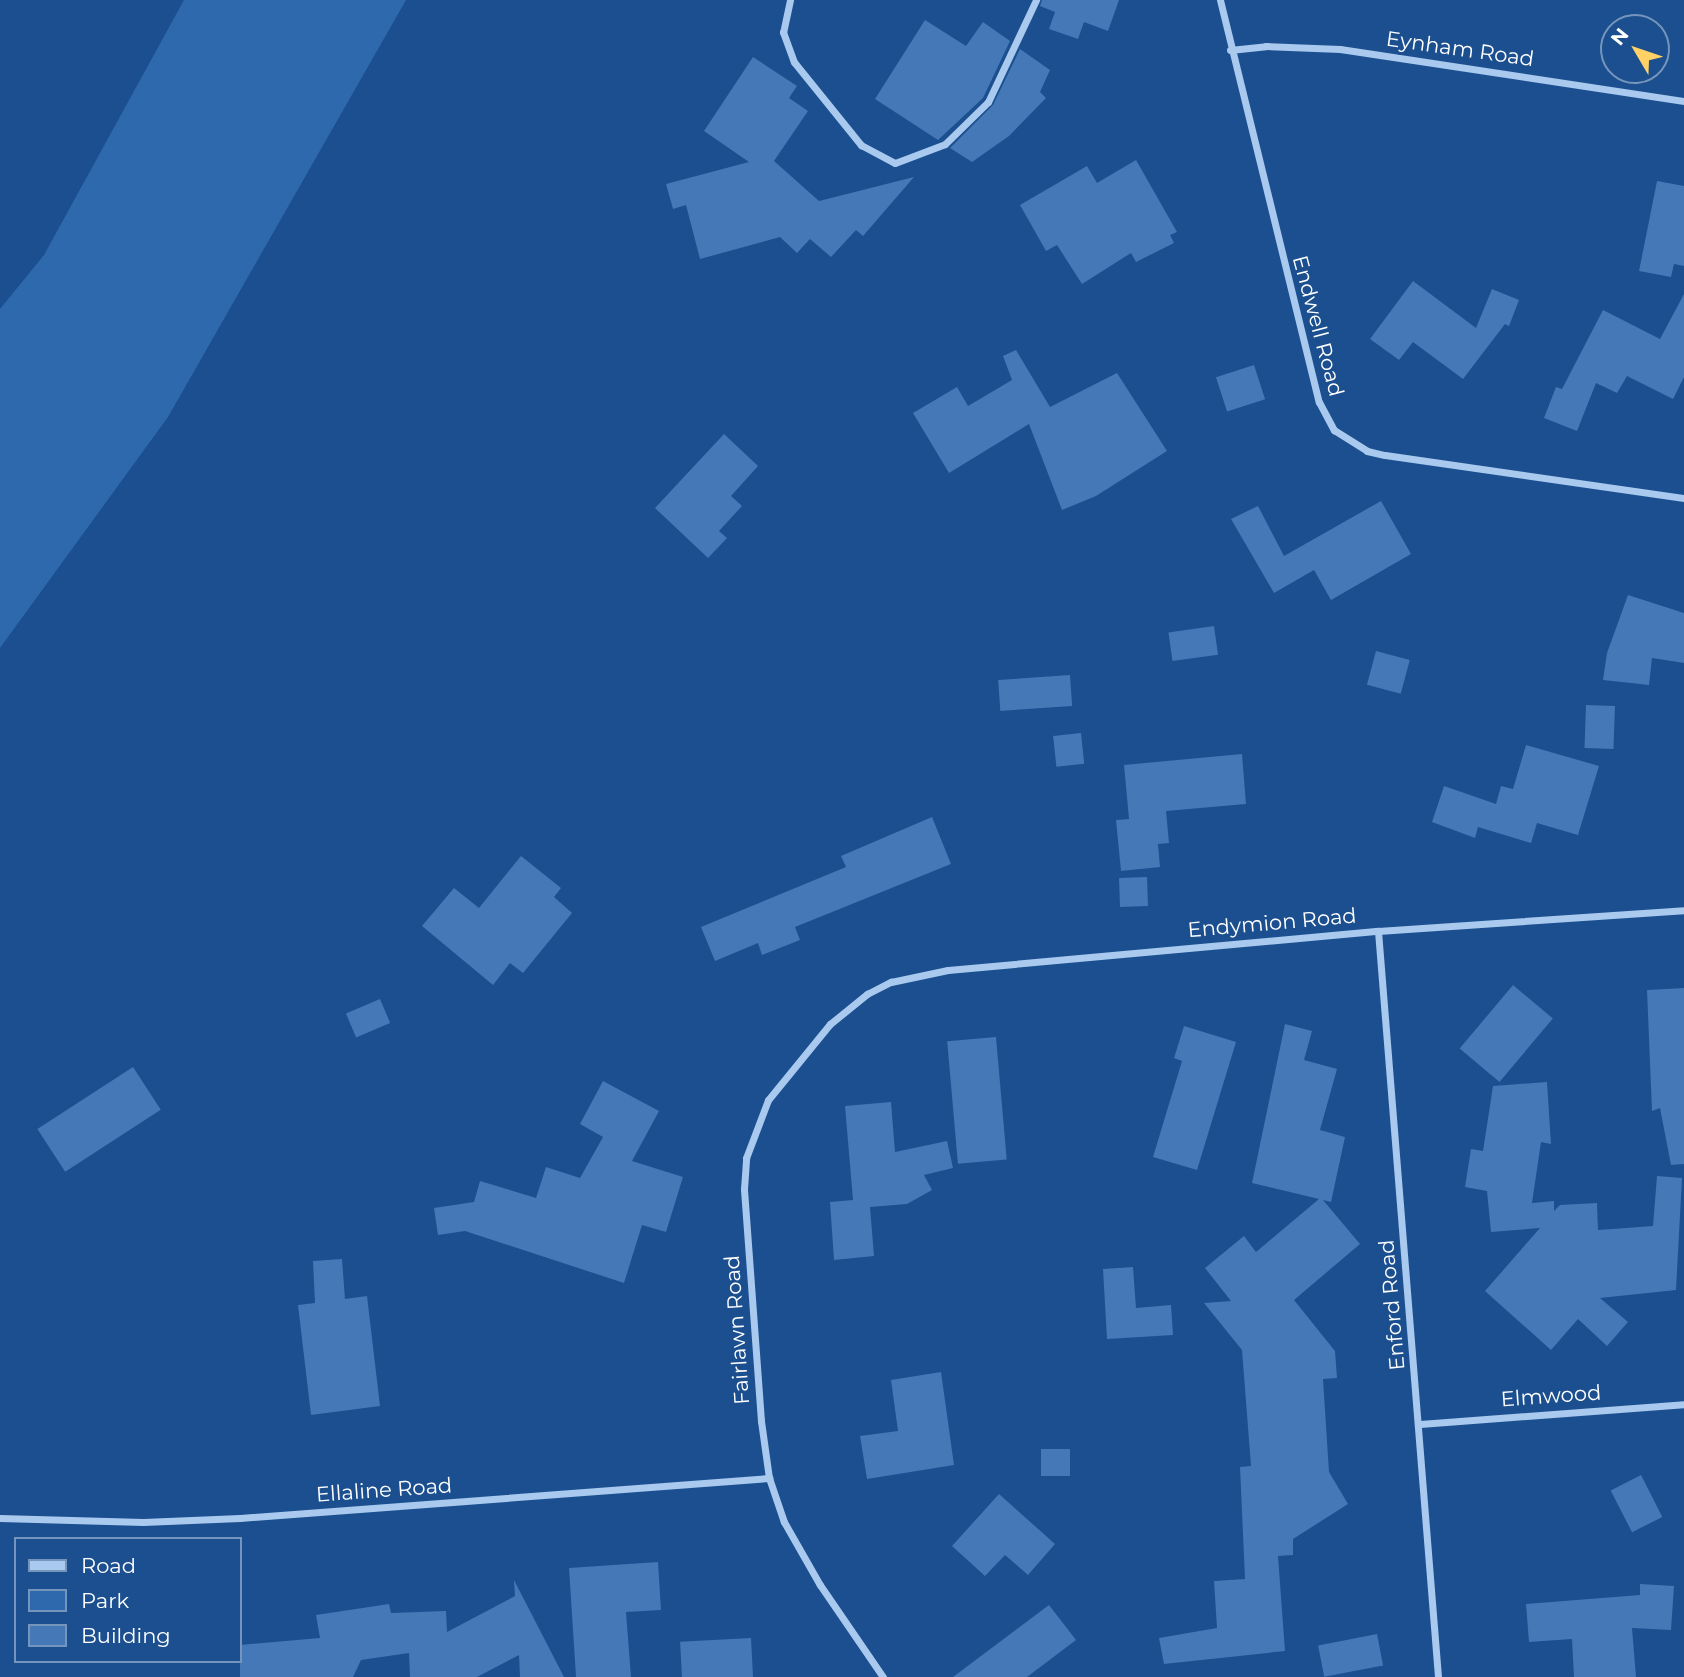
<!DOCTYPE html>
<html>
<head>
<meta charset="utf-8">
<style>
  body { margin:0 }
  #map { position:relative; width:1684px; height:1677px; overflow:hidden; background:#1b4f8f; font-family:Montserrat,sans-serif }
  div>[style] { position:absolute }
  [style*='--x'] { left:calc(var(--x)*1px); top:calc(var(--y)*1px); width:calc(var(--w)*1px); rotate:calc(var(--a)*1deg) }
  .green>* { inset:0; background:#2e69ad }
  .building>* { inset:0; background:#4478b7; transform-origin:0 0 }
  .street>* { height:7px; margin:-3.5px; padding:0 3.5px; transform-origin:3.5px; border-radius:3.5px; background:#a9c9ee }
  span { translate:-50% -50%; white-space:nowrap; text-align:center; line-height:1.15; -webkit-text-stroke:6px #1b4f8f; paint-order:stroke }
  .street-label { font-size:21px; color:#fff }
  .legend { position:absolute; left:14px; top:1537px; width:228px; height:126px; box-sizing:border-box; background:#1b4f8f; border:2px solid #7695bc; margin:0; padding:9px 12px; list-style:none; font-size:21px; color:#fff }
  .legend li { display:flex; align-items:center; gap:14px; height:35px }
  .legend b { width:35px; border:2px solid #7695bc }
  .north { position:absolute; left:1600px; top:14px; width:70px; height:70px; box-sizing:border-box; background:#1b4f8f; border:2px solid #7695bc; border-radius:50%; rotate:309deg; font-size:19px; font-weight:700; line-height:28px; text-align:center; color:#fff }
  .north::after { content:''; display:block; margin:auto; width:24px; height:32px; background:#ffd166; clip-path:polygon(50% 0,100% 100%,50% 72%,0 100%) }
</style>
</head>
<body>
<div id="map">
  <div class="green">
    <div style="clip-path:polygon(184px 0,406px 0,168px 417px,0 648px,0 309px,44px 255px)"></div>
  </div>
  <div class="building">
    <div style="clip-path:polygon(1042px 0,1119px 0,1108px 31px,1084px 22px,1078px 39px,1049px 29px,1055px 12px,1040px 6px)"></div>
    <div style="clip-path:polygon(925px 20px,966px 46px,983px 22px,1010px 41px,983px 98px,938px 140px,875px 99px)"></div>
    <div style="clip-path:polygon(1020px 49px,1050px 70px,1040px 92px,1046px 98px,1009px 136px,972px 162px,950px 148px,993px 105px)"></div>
    <div style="clip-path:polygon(753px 57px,797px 86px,789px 98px,808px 111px,774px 161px,819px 201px,914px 177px,863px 236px,856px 230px,831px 257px,810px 239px,797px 253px,780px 237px,700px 259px,686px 205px,673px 209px,666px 184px,749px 162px,704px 131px)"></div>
    <div style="clip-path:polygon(1136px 160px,1177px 232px,1170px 235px,1174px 243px,1136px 262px,1131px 253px,1082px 284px,1057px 245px,1046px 251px,1020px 205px,1087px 166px,1097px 183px)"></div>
    <div style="clip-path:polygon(1657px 181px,1684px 186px,1684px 266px,1674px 264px,1671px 277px,1639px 271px)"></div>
    <div style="clip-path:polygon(1413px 281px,1476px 328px,1492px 289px,1519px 300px,1509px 326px,1505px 324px,1463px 379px,1413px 342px,1399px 360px,1370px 339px)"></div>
    <div style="clip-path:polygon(1684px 294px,1684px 377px,1673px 399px,1627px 376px,1617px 393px,1596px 383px,1577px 431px,1544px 418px,1556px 387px,1562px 389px,1603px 310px,1660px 339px)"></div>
    <div style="clip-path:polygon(1016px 350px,1050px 407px,1117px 373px,1167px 451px,1096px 496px,1062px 510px,1029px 424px,949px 473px,913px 413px,957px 387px,968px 406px,1012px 380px,1003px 356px)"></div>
    <div style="left:1254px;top:365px;width:36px;height:40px;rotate:72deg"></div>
    <div style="clip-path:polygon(724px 434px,758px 466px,731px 496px,742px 506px,719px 531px,727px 538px,708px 558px,655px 508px)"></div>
    <div style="clip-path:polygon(1381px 501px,1411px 554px,1331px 600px,1314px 570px,1274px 593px,1231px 519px,1258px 506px,1284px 556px)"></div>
    <div style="clip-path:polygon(1628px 595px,1684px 613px,1684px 663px,1652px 658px,1649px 685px,1603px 680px,1607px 653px)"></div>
    <div style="left:1214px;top:626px;width:29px;height:46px;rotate:82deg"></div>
    <div style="left:1376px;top:651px;width:35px;height:35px;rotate:15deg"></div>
    <div style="left:1070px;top:675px;width:31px;height:72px;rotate:86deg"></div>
    <div style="left:1586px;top:705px;width:29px;height:43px;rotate:2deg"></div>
    <div style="left:1081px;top:733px;width:31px;height:28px;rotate:84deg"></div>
    <div style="clip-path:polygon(1526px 745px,1599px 766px,1578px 835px,1537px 823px,1531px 843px,1478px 827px,1475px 838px,1432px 822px,1444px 786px,1496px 804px,1501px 786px,1513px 789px)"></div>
    <div style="clip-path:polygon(1242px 754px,1246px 804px,1166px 811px,1169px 843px,1158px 844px,1160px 867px,1121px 871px,1116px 820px,1129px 819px,1124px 765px)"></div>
    <div style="clip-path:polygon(932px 817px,951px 864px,795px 927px,800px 940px,762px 955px,758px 943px,715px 961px,701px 927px,846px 867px,841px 856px)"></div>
    <div style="clip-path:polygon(521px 856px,561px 888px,554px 897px,572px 913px,523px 973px,510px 963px,493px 985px,422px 926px,454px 888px,479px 908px)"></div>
    <div style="left:1147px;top:877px;width:29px;height:28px;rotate:88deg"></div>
    <div style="left:1513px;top:985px;width:52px;height:83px;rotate:40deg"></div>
    <div style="clip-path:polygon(1684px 988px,1684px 1164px,1671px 1165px,1660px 1108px,1652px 1111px,1647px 990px)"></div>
    <div style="left:380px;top:999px;width:26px;height:37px;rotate:67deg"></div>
    <div style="clip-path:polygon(1285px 1024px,1312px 1031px,1304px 1060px,1337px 1069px,1320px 1130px,1345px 1137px,1331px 1202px,1323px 1200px,1360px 1244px,1294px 1300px,1335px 1351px,1337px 1378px,1323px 1379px,1329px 1472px,1348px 1504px,1293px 1539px,1293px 1555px,1278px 1556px,1285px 1651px,1164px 1664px,1159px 1638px,1217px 1628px,1214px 1581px,1245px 1579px,1240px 1467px,1251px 1466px,1242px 1350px,1204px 1303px,1231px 1301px,1205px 1268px,1244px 1236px,1256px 1252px,1319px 1199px,1252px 1183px)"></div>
    <div style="clip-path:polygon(1184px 1026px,1236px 1042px,1197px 1170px,1153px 1157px,1182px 1061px,1174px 1058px)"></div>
    <div style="left:996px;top:1037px;width:123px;height:49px;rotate:85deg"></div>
    <div style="left:133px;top:1067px;width:51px;height:114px;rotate:57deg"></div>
    <div style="clip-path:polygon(603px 1081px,659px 1111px,632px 1161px,683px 1177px,666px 1232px,642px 1225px,624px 1283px,465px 1231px,438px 1235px,434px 1208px,474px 1202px,480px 1181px,536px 1198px,546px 1167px,580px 1178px,603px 1137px,580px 1124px)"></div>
    <div style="clip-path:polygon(1547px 1082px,1551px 1144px,1541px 1142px,1532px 1203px,1554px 1201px,1554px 1211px,1560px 1205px,1597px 1203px,1598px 1230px,1653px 1226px,1657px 1176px,1682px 1178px,1676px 1290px,1600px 1298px,1628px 1322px,1607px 1346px,1578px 1319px,1551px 1350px,1485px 1291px,1540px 1228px,1491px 1232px,1487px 1191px,1465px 1187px,1471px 1149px,1483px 1151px,1493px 1086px)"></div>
    <div style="clip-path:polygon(891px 1102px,895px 1152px,947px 1141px,953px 1168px,924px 1175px,932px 1190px,907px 1204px,870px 1207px,874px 1256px,834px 1260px,830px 1202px,853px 1200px,845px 1106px)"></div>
    <div style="clip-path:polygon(342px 1259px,345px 1299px,367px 1296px,380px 1406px,311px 1415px,298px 1305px,315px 1303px,313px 1261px)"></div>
    <div style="clip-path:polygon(1133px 1267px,1136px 1308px,1171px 1305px,1173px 1335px,1107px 1339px,1103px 1269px)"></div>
    <div style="clip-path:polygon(941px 1372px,954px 1465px,867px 1479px,860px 1436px,898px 1431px,891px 1380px)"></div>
    <div style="left:1041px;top:1449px;width:29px;height:27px"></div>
    <div style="left:1641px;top:1475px;width:47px;height:34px;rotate:63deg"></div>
    <div style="clip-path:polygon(999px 1494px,1055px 1544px,1028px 1575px,1005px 1555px,985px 1576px,952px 1546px)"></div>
    <div style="clip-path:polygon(658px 1562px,661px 1610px,626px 1612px,631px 1677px,576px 1677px,569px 1568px)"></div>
    <div style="clip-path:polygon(514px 1580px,564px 1677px,520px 1677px,519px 1655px,477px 1677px,410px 1677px,409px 1653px,361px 1660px,353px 1677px,240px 1677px,240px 1645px,320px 1638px,316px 1615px,389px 1604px,391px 1613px,446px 1611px,447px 1632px,515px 1596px)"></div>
    <div style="clip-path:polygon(1640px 1584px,1674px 1586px,1671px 1630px,1632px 1628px,1636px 1677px,1574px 1677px,1572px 1639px,1529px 1642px,1526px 1604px,1640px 1595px)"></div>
    <div style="clip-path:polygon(1049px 1605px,1076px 1640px,1027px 1677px,953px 1677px)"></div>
    <div style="left:1377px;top:1634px;width:32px;height:60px;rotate:79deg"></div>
    <div style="left:751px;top:1638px;width:39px;height:71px;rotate:87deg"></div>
  </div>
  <div class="street">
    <div style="--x:790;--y:0;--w:33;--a:102"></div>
    <div style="--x:783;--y:32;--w:32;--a:70"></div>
    <div style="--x:794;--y:62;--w:107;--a:51.1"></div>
    <div style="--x:861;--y:145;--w:38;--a:28"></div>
    <div style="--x:895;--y:163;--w:53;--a:-20.8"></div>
    <div style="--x:945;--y:144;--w:60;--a:-44.3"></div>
    <div style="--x:988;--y:102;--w:113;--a:-64.8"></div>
    <div style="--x:1220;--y:0;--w:414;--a:76.2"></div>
    <div style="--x:1319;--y:402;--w:32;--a:62"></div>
    <div style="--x:1334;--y:430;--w:39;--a:32"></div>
    <div style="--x:1367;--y:451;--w:18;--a:13"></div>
    <div style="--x:1385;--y:455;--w:302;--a:8.2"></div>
    <div style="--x:1230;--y:50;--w:36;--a:-6"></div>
    <div style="--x:1266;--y:46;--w:74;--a:2.3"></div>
    <div style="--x:1340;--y:49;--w:348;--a:8.6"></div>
    <div style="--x:1378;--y:931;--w:748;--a:85.4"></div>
    <div style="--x:1420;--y:1424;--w:265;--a:-4.3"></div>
    <div style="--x:0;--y:1518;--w:143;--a:1.6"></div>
    <div style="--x:143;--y:1522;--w:97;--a:-2.4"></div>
    <div style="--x:240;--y:1518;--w:531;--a:-4.32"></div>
    <div style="--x:883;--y:1677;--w:112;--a:-124.4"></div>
    <div style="--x:820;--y:1585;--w:73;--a:-119.7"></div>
    <div style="--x:784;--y:1522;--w:46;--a:-108.8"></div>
    <div style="--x:769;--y:1478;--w:58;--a:-98"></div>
    <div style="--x:761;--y:1421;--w:233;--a:-94.2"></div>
    <div style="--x:744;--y:1189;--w:31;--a:-86"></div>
    <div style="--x:746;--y:1158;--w:62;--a:-69.2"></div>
    <div style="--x:768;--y:1100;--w:98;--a:-50.8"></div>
    <div style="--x:830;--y:1024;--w:48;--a:-39"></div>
    <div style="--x:867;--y:994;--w:27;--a:-27"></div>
    <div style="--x:891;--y:982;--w:58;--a:-11.9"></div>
    <div style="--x:948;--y:970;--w:432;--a:-5.2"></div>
    <div style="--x:1378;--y:931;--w:307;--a:-3.9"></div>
  </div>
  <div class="street-label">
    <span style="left:1460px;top:49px;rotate:8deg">Eynham Road</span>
    <span style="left:1318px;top:326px;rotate:75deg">Endwell Road</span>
    <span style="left:1272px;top:923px;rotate:-5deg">Endymion Road</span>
    <span style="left:1392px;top:1305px;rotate:-95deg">Enford Road</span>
    <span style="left:737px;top:1330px;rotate:-94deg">Fairlawn Road</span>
    <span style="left:1551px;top:1396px;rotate:-4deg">Elmwood</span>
    <span style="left:384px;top:1490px;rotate:-4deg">Ellaline Road</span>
  </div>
  <ul class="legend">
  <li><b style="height:9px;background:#a9c9ee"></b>Road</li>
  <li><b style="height:19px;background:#2e69ad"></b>Park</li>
  <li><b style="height:19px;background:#4478b7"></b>Building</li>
  </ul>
  <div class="north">N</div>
</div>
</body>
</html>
